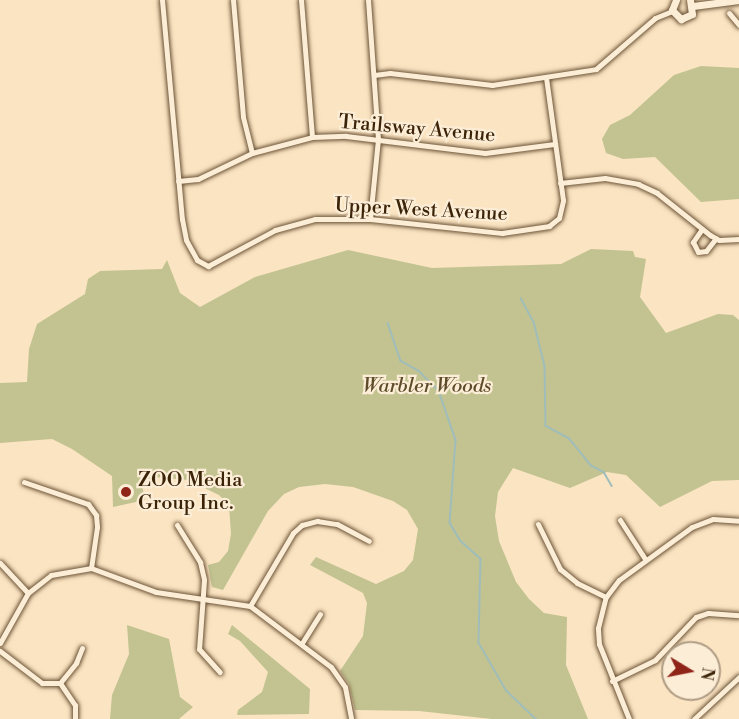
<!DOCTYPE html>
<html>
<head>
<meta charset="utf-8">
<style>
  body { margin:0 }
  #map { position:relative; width:739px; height:719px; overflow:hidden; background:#fbe4c2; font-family:"Libre Bodoni",serif }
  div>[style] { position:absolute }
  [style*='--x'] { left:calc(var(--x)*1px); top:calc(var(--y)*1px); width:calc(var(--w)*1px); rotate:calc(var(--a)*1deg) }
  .green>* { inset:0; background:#c2c391 }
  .stream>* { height:1.5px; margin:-0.75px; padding:0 0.75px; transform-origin:0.75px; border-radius:0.75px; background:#a0bdba }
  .roads { filter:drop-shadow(0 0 2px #6b5336) drop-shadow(0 0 2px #6b5336) }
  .street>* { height:5px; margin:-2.5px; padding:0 2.5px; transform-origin:2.5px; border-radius:2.5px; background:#fcedd7 }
  .secondary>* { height:7px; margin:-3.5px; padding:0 3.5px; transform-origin:3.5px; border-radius:3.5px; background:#fcedd7 }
  .dots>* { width:16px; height:16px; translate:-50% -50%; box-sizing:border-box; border:3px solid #fcedd7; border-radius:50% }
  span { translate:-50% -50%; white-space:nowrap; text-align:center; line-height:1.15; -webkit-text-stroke:4.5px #fcedd7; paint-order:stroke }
  .street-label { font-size:20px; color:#3b2308 }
  .park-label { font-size:20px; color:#5d4b2a; font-style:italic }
  .poi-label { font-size:20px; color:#3b2308 }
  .left { translate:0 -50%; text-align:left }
  .north { position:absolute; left:661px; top:641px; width:60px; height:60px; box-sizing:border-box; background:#fcedd7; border:2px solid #af9c84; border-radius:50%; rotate:100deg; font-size:16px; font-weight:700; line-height:24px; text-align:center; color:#3b2308 }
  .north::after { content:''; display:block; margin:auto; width:21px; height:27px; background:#8f2418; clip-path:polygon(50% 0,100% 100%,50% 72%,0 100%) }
</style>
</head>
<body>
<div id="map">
  <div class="green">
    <div style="clip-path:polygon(701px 66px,739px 68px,739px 199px,701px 202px,655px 157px,623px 159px,606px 153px,602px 139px,610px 125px,630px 115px,674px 75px)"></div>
    <div style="clip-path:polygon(591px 249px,633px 251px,635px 257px,646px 259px,640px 297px,666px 333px,718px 314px,733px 315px,739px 320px,739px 480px,712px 481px,660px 507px,626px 475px,607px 472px,570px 488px,513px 468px,498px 492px,495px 516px,499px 541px,516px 582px,529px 599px,544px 613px,567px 617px,566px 665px,588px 719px,492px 719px,419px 711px,355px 710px,349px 684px,340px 671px,363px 636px,367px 603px,363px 593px,310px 565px,316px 557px,376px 584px,404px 571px,413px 560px,418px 529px,407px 510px,393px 501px,353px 487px,325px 484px,299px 487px,284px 494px,268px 511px,223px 590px,212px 587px,208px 565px,219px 562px,228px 551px,231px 534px,229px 505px,219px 495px,188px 480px,154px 477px,142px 485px,145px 500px,113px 507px,112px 476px,72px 449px,52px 439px,0 443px,0 383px,27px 382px,29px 349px,37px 324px,85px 294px,88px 279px,100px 271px,162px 269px,167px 260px,180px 293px,200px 307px,255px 277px,348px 250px,432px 268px,561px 264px)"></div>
    <div style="clip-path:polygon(127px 625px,169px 639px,180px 697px,193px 707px,179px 719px,110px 719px,112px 695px,129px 654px)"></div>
    <div style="clip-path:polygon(232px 625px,310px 689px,309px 714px,237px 715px,238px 710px,262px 692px,268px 672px,240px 641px,228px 634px)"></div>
  </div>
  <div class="stream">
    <div style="--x:521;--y:298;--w:27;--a:62"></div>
    <div style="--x:534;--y:322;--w:45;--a:76"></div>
    <div style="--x:545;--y:366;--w:60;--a:89"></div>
    <div style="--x:546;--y:426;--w:26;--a:28"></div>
    <div style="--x:569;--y:438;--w:36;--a:51"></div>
    <div style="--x:592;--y:466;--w:13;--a:27"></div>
    <div style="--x:604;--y:472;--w:16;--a:60"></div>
    <div style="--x:388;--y:323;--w:40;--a:71.1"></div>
    <div style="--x:401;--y:361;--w:21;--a:29"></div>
    <div style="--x:419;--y:371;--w:28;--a:45"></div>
    <div style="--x:439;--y:391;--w:52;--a:70.9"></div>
    <div style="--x:456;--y:440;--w:83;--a:94.1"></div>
    <div style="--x:450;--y:523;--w:21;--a:59"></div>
    <div style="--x:461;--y:541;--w:27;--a:42"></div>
    <div style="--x:481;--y:559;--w:84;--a:91.4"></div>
    <div style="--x:479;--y:643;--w:54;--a:60.1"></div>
    <div style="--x:506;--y:690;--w:42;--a:44"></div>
  </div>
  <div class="roads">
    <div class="street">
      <div style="--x:162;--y:0;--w:220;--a:84.8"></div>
      <div style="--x:182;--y:219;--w:21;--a:79"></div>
      <div style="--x:186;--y:240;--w:23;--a:61"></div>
      <div style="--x:197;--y:260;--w:13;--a:29"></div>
      <div style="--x:208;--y:266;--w:76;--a:-28.2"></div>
      <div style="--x:275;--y:230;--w:41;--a:-15.4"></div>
      <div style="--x:315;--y:219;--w:55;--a:0"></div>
      <div style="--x:370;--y:219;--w:133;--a:6.1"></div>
      <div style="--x:502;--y:233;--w:48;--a:-8.5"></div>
      <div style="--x:549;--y:226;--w:13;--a:-39"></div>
      <div style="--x:559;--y:218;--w:18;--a:-77"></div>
      <div style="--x:563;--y:200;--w:123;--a:-97.9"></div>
      <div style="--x:233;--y:0;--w:117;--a:85.1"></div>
      <div style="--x:243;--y:117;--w:37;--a:76"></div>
      <div style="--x:301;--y:0;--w:137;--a:85.4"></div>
      <div style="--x:368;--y:0;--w:139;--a:85.9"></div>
      <div style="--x:378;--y:139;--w:80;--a:95.7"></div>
      <div style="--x:729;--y:13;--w:16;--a:50"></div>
      <div style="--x:374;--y:75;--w:16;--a:-7"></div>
      <div style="--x:390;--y:73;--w:103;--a:6.7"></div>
      <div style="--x:492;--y:85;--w:105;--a:-8.7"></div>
      <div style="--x:596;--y:69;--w:78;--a:-40.8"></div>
      <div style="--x:655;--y:18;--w:18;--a:-22"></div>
      <div style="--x:178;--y:181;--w:20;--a:-6"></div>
      <div style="--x:198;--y:179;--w:60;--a:-25.7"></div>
      <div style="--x:252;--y:153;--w:62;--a:-14.9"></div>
      <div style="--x:312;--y:137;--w:34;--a:-2"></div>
      <div style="--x:346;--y:136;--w:140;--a:7"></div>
      <div style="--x:485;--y:153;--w:70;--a:-7.4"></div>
      <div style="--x:560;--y:183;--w:45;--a:-6.3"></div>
      <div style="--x:605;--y:178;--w:34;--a:10"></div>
      <div style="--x:638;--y:184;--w:21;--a:25"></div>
      <div style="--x:657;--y:193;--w:68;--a:38.4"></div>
      <div style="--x:710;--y:235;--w:10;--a:29"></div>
      <div style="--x:719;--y:240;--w:20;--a:-3"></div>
      <div style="--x:702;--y:229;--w:16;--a:125"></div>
      <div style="--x:693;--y:242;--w:11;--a:63"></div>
      <div style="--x:698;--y:252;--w:8;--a:-7"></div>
      <div style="--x:706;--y:251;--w:16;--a:-52"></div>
      <div style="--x:24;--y:482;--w:68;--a:19"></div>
      <div style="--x:88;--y:504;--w:14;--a:54"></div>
      <div style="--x:96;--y:515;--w:12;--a:85"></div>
      <div style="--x:97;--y:527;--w:41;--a:98.3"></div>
      <div style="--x:620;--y:520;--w:46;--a:57.3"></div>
      <div style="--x:538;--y:524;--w:50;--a:63.9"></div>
      <div style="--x:560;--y:569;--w:22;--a:39"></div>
      <div style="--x:577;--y:583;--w:32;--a:26"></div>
      <div style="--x:177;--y:525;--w:44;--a:58.1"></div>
      <div style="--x:200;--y:562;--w:18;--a:77"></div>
      <div style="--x:204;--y:580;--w:69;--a:94.1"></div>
      <div style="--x:199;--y:649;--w:31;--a:48"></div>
      <div style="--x:0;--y:563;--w:41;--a:47"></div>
      <div style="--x:250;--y:606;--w:85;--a:-59.5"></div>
      <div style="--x:293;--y:533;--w:12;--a:-42"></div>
      <div style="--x:302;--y:525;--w:16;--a:-15"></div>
      <div style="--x:317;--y:521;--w:20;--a:9"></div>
      <div style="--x:337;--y:524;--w:36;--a:28"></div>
      <div style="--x:0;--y:643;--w:57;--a:-60.8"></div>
      <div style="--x:28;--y:593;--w:29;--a:-38"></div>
      <div style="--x:51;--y:575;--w:41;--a:-9.9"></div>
      <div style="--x:91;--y:568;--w:69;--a:20.3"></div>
      <div style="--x:156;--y:592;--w:95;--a:8.5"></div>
      <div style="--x:250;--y:606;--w:101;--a:37"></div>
      <div style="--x:331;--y:667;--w:24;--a:55"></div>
      <div style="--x:345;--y:687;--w:33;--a:79"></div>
      <div style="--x:302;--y:643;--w:34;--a:-58"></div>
      <div style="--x:0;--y:651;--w:53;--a:37.3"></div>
      <div style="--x:42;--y:683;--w:18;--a:0"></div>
      <div style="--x:60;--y:683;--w:26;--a:-51"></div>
      <div style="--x:76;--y:663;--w:16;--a:-68"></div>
      <div style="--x:612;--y:681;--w:48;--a:-26"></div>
      <div style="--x:655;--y:660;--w:59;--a:-46.4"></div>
      <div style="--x:696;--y:617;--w:13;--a:-18"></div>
      <div style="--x:708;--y:613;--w:31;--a:4"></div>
      <div style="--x:60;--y:683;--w:27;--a:56"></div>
      <div style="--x:75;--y:705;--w:14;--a:90"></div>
      <div style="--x:629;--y:719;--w:81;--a:-111.8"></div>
      <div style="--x:599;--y:644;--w:16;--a:-94"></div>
      <div style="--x:598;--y:628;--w:32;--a:-76"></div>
      <div style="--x:606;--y:597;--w:21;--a:-53"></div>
      <div style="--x:619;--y:580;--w:90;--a:-36"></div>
      <div style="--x:692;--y:527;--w:22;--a:-21"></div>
      <div style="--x:713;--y:519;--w:26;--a:4"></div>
      <div style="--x:694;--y:719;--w:62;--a:-43"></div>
    </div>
    <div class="secondary">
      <div style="--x:676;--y:0;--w:11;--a:112"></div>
      <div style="--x:672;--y:10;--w:13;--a:45"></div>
      <div style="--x:681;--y:19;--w:12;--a:-24"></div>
      <div style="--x:692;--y:14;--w:14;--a:-98"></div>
      <div style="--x:693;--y:6;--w:46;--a:-7.4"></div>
    </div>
  </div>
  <div class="dots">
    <div style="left:126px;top:492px;background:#8f2418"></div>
  </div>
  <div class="street-label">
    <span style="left:417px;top:129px;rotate:5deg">Trailsway Avenue</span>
    <span style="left:421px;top:210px;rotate:3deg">Upper West Avenue</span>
  </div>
  <div class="park-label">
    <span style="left:427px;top:386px">Warbler Woods</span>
  </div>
  <div class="poi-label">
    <span class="left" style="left:138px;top:492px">ZOO Media<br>Group Inc.</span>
  </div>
  <div class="north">N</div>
</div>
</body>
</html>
